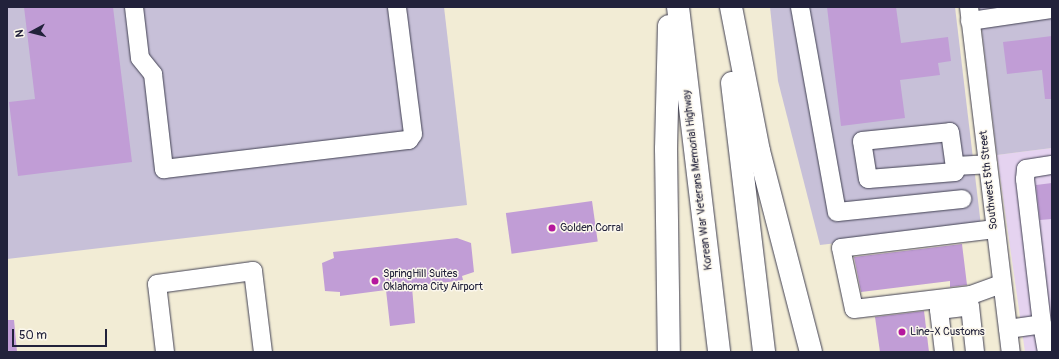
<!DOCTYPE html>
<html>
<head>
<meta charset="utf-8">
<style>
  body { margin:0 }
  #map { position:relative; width:1059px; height:359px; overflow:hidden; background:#f2ecd5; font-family:Pangolin,sans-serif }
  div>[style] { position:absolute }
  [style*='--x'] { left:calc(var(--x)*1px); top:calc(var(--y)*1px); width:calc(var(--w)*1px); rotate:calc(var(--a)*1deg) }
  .built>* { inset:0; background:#e5d3f0 }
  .industrial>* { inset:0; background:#c7c0d8 }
  .building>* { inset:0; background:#c19dd6; transform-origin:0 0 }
  .roads { filter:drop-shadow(0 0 1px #414052) drop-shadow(0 0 1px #414052) }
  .minor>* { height:18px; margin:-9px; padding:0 9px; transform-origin:9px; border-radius:9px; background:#fff }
  .highway>* { height:22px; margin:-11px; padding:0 11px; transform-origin:11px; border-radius:11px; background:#fff }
  .dots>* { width:11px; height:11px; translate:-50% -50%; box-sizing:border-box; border:2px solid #fbf7ec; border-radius:50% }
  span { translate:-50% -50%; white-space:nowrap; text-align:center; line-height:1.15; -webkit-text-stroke:3px #fbf7ec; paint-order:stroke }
  .street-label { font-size:11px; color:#22223b }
  .poi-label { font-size:11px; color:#22223b }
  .left { translate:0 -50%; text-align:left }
  .frame { position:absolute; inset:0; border:8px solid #22223b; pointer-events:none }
  .north { position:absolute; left:12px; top:12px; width:40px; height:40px; -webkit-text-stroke:3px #fbf7ec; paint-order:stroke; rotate:263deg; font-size:11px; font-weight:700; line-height:16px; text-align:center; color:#22223b }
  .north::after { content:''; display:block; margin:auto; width:14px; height:18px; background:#22223b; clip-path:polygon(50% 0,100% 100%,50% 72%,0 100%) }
  .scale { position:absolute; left:12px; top:329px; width:95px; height:18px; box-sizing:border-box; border:2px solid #22223b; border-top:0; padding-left:5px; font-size:12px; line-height:14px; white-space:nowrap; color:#22223b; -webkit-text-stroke:3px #fbf7ec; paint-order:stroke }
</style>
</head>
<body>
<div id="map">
  <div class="built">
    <div style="clip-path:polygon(1052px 148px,1052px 352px,1025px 352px,997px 155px)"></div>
  </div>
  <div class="industrial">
    <div style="clip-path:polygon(7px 7px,444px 7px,467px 205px,7px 259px)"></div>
    <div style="clip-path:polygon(770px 7px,955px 7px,981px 226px,820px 245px,778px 81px)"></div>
    <div style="clip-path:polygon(979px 7px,1052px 7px,1052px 148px,997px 155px)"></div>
  </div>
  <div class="building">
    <div style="clip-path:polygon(24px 7px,113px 7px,132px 162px,18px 176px,9px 102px,35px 99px)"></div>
    <div style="clip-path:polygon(827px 7px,896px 7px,901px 43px,948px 37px,951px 61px,938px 63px,940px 75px,900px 80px,905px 118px,841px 126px)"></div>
    <div style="clip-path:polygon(1052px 36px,1052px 99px,1045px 99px,1042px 70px,1007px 74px,1003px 42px)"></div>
    <div style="clip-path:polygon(1052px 183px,1052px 219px,1040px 220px,1036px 185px)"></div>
    <div style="left:592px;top:201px;width:41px;height:87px;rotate:82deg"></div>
    <div style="clip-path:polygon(457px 238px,471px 243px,474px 272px,462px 276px,463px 280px,412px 287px,415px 323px,390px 326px,386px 290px,340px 296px,340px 292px,325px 291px,322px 263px,334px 258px,333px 252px)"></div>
    <div style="clip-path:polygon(962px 244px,967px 285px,950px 287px,950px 281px,861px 292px,854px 257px)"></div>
    <div style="clip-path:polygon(924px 311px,929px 352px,880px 352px,875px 317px)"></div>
    <div style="clip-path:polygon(7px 320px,14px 320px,17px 352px,7px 352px)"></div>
  </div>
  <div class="roads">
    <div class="minor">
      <div style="--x:134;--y:7;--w:51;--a:83.3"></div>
      <div style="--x:140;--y:58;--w:21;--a:51"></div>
      <div style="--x:153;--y:74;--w:96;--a:83.4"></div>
      <div style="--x:164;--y:169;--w:247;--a:-6.8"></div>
      <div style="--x:409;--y:140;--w:7;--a:-56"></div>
      <div style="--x:413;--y:134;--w:128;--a:-97.2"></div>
      <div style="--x:800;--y:7;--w:208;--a:79.8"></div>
      <div style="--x:837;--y:212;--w:126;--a:-5.9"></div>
      <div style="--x:969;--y:7;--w:348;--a:83.1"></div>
      <div style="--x:970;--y:21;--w:83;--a:-8.3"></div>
      <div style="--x:955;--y:166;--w:6;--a:90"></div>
      <div style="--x:955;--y:172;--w:87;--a:175.4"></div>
      <div style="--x:868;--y:179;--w:38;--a:-99"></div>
      <div style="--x:862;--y:141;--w:88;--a:-5.8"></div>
      <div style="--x:950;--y:132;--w:34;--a:82"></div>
      <div style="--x:955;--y:166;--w:33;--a:-3"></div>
      <div style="--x:995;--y:229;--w:155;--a:173"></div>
      <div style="--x:841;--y:248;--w:62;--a:78"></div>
      <div style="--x:854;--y:309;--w:118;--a:-6.8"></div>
      <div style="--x:971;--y:295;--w:33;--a:-20"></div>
      <div style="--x:1042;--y:324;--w:146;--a:-96.7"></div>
      <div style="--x:1025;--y:179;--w:10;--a:-84"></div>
      <div style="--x:1026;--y:169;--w:26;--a:-9"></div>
      <div style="--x:1008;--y:329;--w:34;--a:-8"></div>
      <div style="--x:1042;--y:324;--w:28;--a:80"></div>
      <div style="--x:165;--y:352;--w:68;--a:-96.7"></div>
      <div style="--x:157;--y:284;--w:97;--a:-7.7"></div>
      <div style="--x:253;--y:271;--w:82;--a:83"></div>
      <div style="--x:944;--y:352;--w:42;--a:-96.8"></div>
      <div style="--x:939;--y:310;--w:31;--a:-7"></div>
      <div style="--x:970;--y:306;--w:46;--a:83.8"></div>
    </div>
    <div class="highway">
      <div style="--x:678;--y:7;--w:347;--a:83.2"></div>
      <div style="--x:731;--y:7;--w:147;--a:79"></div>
      <div style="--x:759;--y:151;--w:208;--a:75.5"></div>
      <div style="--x:669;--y:26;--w:123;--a:91.4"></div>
      <div style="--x:666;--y:149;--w:203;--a:89.2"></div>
      <div style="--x:732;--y:83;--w:271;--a:83.2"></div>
    </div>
  </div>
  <div class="dots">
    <div style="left:552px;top:228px;background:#b5179e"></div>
    <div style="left:375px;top:281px;background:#b5179e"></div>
    <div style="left:902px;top:332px;background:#b5179e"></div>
  </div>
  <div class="street-label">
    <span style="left:698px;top:180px;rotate:-97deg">Korean War Veterans Memorial Highway</span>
    <span style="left:989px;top:180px;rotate:-96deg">Southwest 5th Street</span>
  </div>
  <div class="poi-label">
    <span class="left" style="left:560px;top:228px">Golden Corral</span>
    <span class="left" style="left:383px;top:281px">SpringHill Suites<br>Oklahoma City Airport</span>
    <span class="left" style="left:910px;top:332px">Line-X Customs</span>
  </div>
  <div class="frame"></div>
  <div class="north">N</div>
  <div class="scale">50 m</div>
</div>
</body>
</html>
